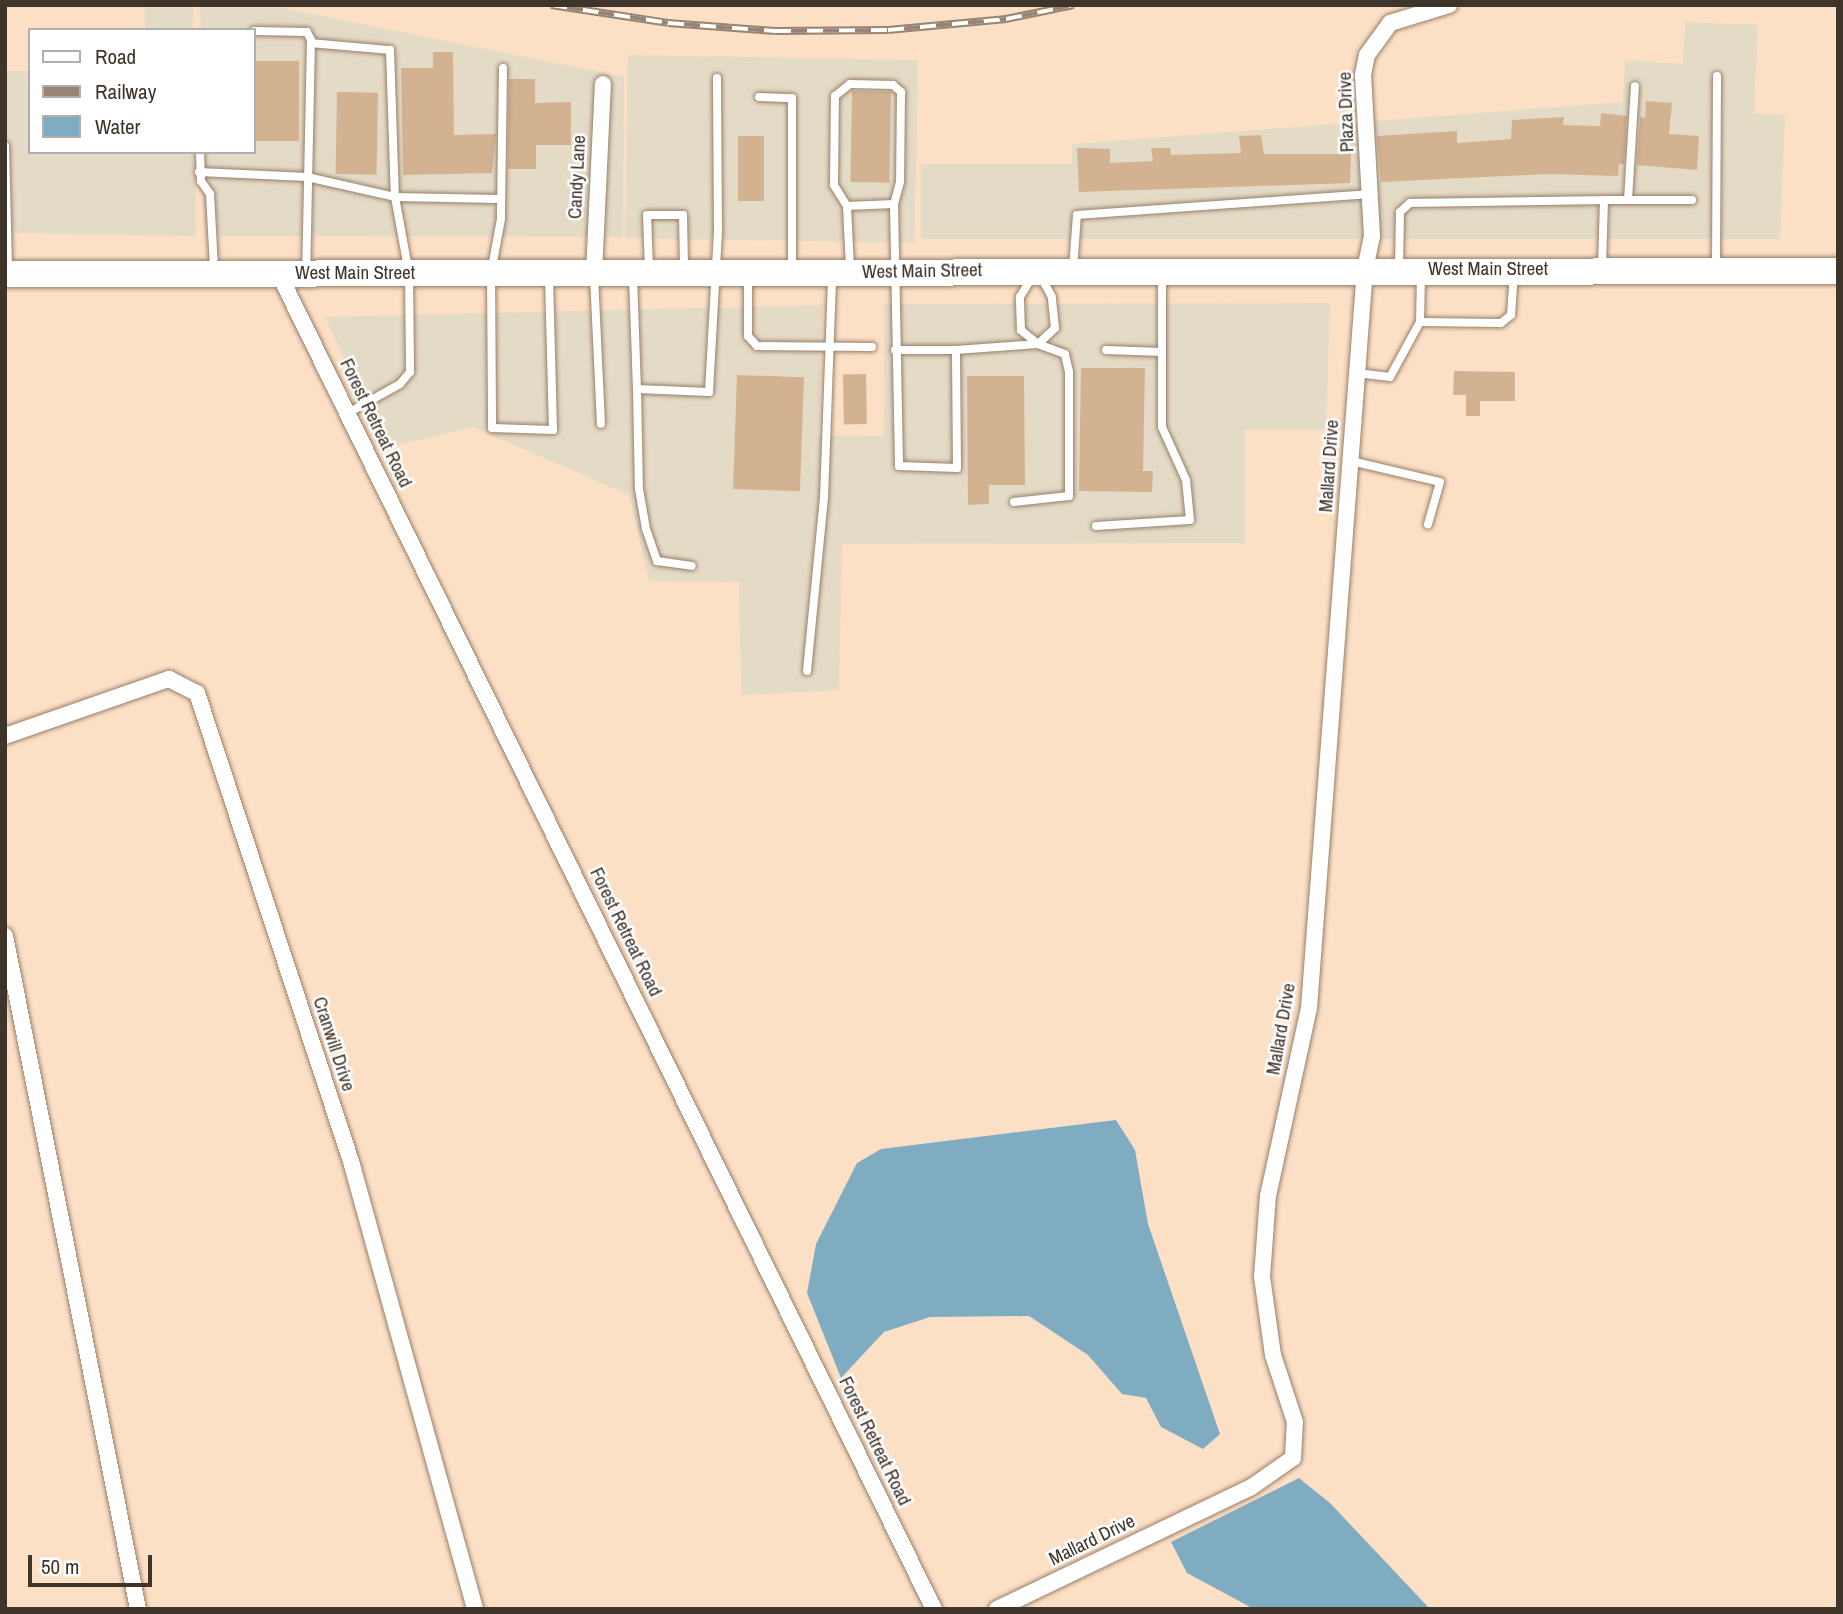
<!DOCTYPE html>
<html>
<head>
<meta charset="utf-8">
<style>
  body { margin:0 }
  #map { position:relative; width:1843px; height:1614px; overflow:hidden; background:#fce0c6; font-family:"Archivo Narrow",sans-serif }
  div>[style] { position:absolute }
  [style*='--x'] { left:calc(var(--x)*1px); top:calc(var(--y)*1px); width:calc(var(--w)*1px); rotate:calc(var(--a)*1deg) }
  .commercial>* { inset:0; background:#e4dbc6; transform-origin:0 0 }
  .water>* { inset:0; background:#80acc2 }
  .building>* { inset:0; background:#d3b292; transform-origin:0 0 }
  .roads { filter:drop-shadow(0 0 2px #987f68) drop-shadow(0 0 2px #987f68) }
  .service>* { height:8px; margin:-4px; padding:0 4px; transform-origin:4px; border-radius:4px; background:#fff }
  .minor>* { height:16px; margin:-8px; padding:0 8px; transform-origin:8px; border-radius:8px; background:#fff }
  .primary>* { height:26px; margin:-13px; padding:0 13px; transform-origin:13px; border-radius:13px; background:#fff }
  .rail>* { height:8px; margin-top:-4px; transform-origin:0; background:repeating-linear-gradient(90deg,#fff 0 16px,#978473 0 32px); box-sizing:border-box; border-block:2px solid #978473 }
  span { translate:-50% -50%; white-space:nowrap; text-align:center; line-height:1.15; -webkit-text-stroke:5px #fff; paint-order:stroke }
  .street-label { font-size:19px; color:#3f342a }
  .frame { position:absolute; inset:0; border:7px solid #3f342a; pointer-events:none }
  .legend { position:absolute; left:28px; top:28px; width:228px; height:126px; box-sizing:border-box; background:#fff; border:2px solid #b2aeaa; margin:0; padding:9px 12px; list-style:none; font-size:21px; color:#3f342a }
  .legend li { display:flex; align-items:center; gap:14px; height:35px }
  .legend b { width:35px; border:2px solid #b2aeaa }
  .scale { position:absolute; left:28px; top:1555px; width:124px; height:32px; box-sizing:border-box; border:4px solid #3f342a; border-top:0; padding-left:9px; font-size:21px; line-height:24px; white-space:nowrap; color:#3f342a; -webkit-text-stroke:5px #fff; paint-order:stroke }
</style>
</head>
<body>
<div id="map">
  <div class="commercial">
    <div style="left:145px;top:5px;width:48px;height:25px"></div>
    <div style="clip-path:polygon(199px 5px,268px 5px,624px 77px,623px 237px,205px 236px,202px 152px,254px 152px,254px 30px,201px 30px)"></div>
    <div style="clip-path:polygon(1685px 22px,1758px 25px,1754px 114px,1785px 115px,1780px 239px,921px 239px,921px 164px,1072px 164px,1072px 144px,1623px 102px,1625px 60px,1683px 64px)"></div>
    <div style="left:628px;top:55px;width:290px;height:183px;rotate:1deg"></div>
    <div style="clip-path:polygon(5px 71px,30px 71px,30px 152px,195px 152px,196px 236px,5px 233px)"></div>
    <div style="clip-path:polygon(1330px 303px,1326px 430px,1245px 430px,1245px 543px,842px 544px,839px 690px,741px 695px,739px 582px,649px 581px,629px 495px,472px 427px,385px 448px,325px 317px,822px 305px,819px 435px,884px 436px,884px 304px)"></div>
  </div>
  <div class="water">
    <div style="clip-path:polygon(1116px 1120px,1135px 1150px,1148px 1224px,1220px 1434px,1203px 1449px,1161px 1427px,1146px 1398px,1122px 1394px,1088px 1355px,1029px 1316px,930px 1317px,884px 1332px,841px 1378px,807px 1293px,816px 1244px,857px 1163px,881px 1149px)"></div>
    <div style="clip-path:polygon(1299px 1478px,1330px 1503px,1430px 1609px,1254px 1609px,1187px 1573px,1171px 1542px)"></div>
  </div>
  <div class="building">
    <div style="clip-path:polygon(433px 52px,453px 52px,454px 135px,496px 134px,492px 173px,403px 175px,401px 68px,433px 68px)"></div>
    <div style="left:254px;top:61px;width:45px;height:80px"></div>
    <div style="clip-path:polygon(509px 79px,535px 79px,535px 103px,571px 102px,571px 145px,536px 145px,536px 169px,508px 169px)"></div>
    <div style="left:852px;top:91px;width:39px;height:91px;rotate:1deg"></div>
    <div style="left:337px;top:92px;width:41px;height:82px;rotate:1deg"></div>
    <div style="clip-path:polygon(1646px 101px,1672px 103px,1669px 134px,1699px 136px,1697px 170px,1637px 165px,1640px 117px,1645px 118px)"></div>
    <div style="clip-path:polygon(1601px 113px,1627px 116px,1624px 164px,1619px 164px,1618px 176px,1549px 174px,1381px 182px,1377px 136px,1457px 131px,1457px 143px,1511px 139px,1512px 120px,1564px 117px,1563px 125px,1600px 126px)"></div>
    <div style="clip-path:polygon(1261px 135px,1264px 154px,1351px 154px,1350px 183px,1079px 192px,1077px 148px,1110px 149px,1110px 163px,1153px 161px,1151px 148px,1170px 148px,1171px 155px,1241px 153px,1239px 136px)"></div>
    <div style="left:738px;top:136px;width:26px;height:65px"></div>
    <div style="clip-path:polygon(1081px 368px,1145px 368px,1143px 471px,1153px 471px,1152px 492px,1079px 491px)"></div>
    <div style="clip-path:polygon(1454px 371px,1515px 372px,1515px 401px,1480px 401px,1480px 416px,1466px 416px,1466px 395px,1453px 395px)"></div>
    <div style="left:866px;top:374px;width:50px;height:23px;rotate:89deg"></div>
    <div style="left:737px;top:375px;width:67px;height:114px;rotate:2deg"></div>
    <div style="clip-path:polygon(967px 376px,1024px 376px,1025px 485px,989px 485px,989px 504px,968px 505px)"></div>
  </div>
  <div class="roads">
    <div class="service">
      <div style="--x:254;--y:31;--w:53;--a:1.1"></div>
      <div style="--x:307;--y:32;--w:9;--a:63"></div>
      <div style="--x:311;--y:40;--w:230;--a:91.2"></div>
      <div style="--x:311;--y:43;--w:79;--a:5.1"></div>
      <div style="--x:390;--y:50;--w:147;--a:88.1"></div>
      <div style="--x:395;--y:197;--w:105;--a:1.1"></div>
      <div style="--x:503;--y:68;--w:151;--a:90.8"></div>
      <div style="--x:501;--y:219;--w:55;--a:100.5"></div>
      <div style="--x:491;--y:273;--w:155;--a:89.6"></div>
      <div style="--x:492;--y:428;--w:61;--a:1.9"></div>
      <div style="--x:553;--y:430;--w:154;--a:-91.5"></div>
      <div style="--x:759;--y:97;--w:33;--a:2"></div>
      <div style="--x:792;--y:98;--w:170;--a:90"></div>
      <div style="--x:5;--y:146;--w:125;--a:88.6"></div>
      <div style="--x:200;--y:152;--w:29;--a:88"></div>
      <div style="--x:201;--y:181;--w:16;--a:55"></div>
      <div style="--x:210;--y:194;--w:74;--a:86.9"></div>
      <div style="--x:199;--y:172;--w:108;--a:2.7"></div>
      <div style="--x:307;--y:177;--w:90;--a:12.8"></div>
      <div style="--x:395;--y:197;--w:77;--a:79.6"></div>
      <div style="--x:409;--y:273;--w:99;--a:89.4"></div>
      <div style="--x:410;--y:372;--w:16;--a:130"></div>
      <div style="--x:400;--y:384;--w:60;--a:150.9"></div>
      <div style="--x:1628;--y:200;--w:114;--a:-86.5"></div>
      <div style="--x:847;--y:206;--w:47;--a:-2.4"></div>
      <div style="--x:1602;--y:267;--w:67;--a:-88.3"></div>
      <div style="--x:1604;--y:200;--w:88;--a:0"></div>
      <div style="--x:1716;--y:267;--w:191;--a:-89.7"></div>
      <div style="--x:850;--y:268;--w:62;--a:-92.8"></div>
      <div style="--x:847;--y:206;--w:25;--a:-122"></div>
      <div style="--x:834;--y:185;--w:89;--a:-89.4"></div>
      <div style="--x:835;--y:96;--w:19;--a:-39"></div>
      <div style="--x:850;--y:84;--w:43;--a:1.3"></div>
      <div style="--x:893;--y:85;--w:11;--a:41"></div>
      <div style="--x:901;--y:92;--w:90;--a:90.6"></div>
      <div style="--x:900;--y:182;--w:23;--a:105"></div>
      <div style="--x:894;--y:204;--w:262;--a:88.9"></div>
      <div style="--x:899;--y:466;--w:58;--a:2"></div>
      <div style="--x:957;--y:468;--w:118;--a:-90.5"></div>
      <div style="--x:956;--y:350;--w:82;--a:-4.2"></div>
      <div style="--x:1038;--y:344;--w:23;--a:-43"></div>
      <div style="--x:1055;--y:328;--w:31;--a:-96"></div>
      <div style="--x:1052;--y:297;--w:21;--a:-119"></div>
      <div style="--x:1399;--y:268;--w:56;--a:-89"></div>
      <div style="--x:1400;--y:212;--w:13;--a:-42"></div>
      <div style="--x:1410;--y:203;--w:194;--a:-0.9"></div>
      <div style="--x:649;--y:269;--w:54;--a:-92.1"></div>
      <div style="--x:647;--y:215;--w:36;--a:0"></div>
      <div style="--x:683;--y:215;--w:54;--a:88.9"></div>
      <div style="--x:1073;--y:269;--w:54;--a:-85.8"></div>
      <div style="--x:1077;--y:215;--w:294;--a:-4.1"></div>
      <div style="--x:1421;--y:275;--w:47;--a:91.2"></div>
      <div style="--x:1420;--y:322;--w:81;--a:0.7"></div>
      <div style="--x:1501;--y:323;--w:13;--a:-39"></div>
      <div style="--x:1511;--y:315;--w:39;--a:-86"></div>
      <div style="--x:594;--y:276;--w:148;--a:87.3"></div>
      <div style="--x:633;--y:276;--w:113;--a:88"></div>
      <div style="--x:637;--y:389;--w:72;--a:2.4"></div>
      <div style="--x:709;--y:392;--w:162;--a:-86.8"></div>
      <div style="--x:718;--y:230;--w:152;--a:-90.4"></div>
      <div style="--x:748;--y:278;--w:58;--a:90"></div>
      <div style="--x:748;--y:336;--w:13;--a:48"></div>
      <div style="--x:757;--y:346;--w:115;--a:0.5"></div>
      <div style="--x:895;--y:350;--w:61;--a:0"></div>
      <div style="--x:1106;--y:350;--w:56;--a:2"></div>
      <div style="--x:1357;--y:373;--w:33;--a:7"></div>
      <div style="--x:1390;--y:377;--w:63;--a:-61.4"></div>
      <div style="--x:637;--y:389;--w:100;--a:88.9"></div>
      <div style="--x:639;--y:489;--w:41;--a:80.1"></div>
      <div style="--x:646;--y:529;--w:34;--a:71"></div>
      <div style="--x:657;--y:561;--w:35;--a:8"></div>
      <div style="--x:1351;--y:461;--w:91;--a:13.3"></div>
      <div style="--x:1440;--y:482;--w:44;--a:105.9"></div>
      <div style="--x:1014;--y:502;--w:55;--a:-6.2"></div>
      <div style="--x:1069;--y:496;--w:124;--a:-90"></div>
      <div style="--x:1069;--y:372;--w:18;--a:-103"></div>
      <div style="--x:1065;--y:354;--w:29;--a:-160"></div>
      <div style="--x:1038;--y:344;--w:22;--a:-141"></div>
      <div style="--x:1021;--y:330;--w:33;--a:-92"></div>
      <div style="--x:1020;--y:297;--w:23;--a:-59"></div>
      <div style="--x:1096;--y:526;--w:94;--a:-3.7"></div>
      <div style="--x:1190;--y:520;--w:40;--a:-95.7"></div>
      <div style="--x:1186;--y:480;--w:58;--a:-114.4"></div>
      <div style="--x:1162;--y:427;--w:150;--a:-90"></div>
      <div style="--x:807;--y:671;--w:174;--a:-84.4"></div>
      <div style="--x:824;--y:498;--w:220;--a:-87.9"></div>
    </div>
    <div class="minor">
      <div style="--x:594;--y:273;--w:189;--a:-87.3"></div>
      <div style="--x:279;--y:274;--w:1487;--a:63.87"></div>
      <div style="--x:5;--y:736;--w:174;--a:-19.2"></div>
      <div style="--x:169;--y:679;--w:31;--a:27"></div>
      <div style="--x:197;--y:693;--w:497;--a:71.8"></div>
      <div style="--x:352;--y:1165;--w:461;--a:74.5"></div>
      <div style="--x:5;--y:936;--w:686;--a:78.82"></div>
      <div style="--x:997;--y:1609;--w:280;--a:-25.6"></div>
      <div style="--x:1250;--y:1488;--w:52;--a:-34.9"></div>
      <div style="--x:1293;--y:1458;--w:36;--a:-87"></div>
      <div style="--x:1295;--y:1422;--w:71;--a:-108.2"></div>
      <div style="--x:1273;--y:1355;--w:79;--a:-98"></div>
      <div style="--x:1262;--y:1277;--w:81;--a:-85.8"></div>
      <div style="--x:1268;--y:1196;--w:192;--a:-77.7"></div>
      <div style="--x:1309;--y:1008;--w:741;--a:-85.67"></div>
      <div style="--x:1365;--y:269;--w:34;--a:-78"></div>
      <div style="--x:1372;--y:236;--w:161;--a:-93.2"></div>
      <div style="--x:1363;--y:75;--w:20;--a:-79"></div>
      <div style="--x:1367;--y:55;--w:39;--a:-54"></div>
      <div style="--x:1390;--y:23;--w:62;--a:-17"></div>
    </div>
    <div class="primary">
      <div style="--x:5;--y:274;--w:1833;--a:-0.09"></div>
    </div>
  </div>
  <div class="rail">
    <div style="--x:551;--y:5;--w:118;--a:8.7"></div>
    <div style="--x:668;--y:23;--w:107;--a:4.3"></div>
    <div style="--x:775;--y:31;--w:113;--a:-0.5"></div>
    <div style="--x:888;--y:30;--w:119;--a:-5.3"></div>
    <div style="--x:1006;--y:19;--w:69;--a:-11.6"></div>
  </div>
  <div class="street-label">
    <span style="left:1346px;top:112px;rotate:-92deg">Plaza Drive</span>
    <span style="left:577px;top:177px;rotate:-87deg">Candy Lane</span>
    <span style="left:1488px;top:269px">West Main Street</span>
    <span style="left:922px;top:271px;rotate:-1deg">West Main Street</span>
    <span style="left:355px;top:273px">West Main Street</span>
    <span style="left:376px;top:423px;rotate:64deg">Forest Retreat Road</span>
    <span style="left:1329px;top:466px;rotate:-86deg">Mallard Drive</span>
    <span style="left:626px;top:932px;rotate:64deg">Forest Retreat Road</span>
    <span style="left:1281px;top:1029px;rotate:-80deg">Mallard Drive</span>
    <span style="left:334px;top:1044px;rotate:72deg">Cranwill Drive</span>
    <span style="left:875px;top:1441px;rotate:64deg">Forest Retreat Road</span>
    <span style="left:1092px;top:1540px;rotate:-26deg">Mallard Drive</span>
  </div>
  <div class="frame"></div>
  <ul class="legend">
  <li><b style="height:9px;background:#fff"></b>Road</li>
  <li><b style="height:9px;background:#978473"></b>Railway</li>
  <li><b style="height:19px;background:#80acc2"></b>Water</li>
  </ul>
  <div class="scale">50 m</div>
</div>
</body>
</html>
